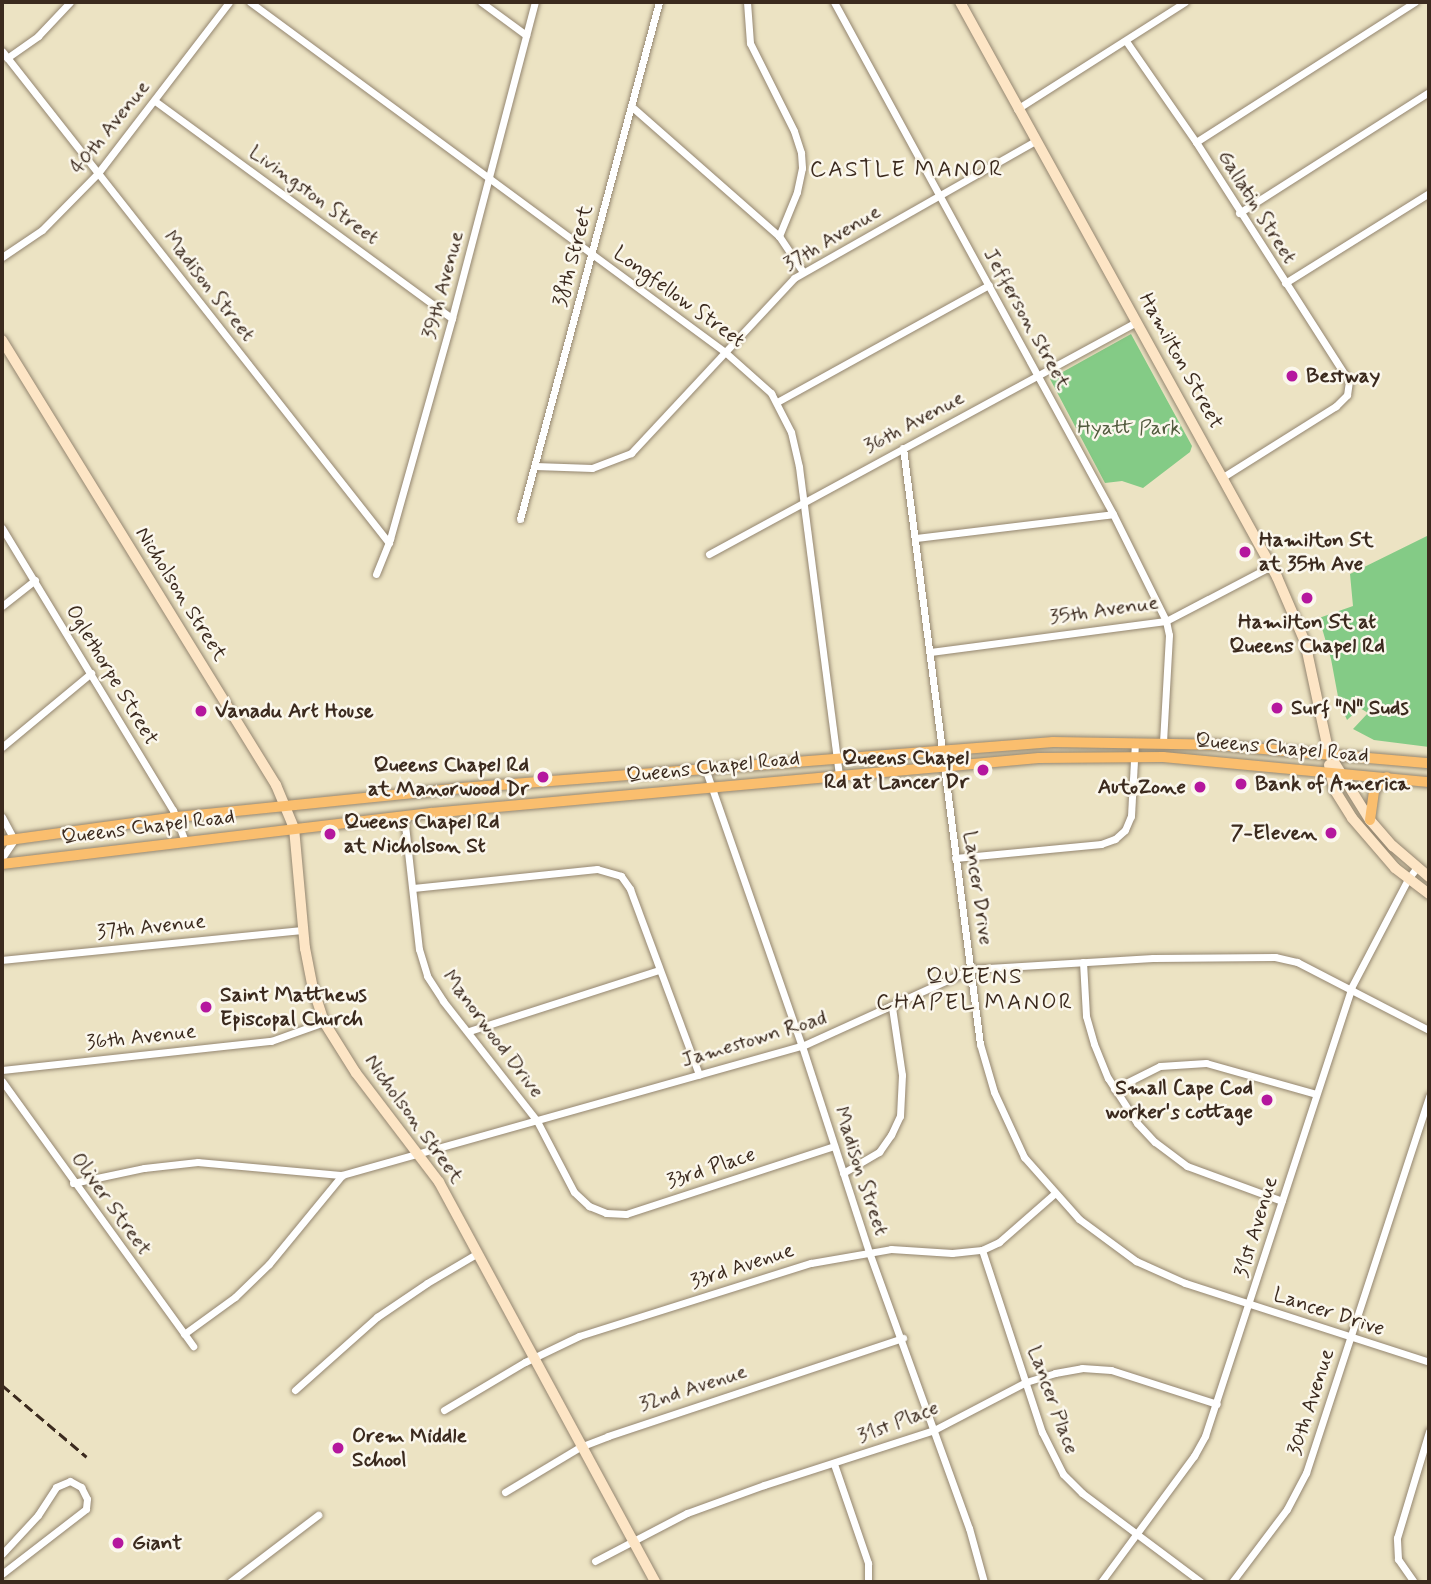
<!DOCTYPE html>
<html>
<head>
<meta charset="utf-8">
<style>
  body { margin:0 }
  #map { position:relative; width:1431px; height:1584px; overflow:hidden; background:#ece3c3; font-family:Mynerve,sans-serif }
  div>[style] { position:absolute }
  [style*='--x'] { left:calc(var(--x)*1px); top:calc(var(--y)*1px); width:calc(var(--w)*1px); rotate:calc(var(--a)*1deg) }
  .green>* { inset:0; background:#84cb86 }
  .roads { filter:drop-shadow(0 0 2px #948670) drop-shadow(0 0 2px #948670) }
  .street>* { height:7px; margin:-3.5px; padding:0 3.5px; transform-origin:3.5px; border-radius:3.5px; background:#fff }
  .secondary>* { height:10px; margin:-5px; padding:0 5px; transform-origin:5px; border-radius:5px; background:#fde5c5 }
  .primary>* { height:10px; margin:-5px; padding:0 5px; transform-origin:5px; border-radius:5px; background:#fabe6e }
  .rail>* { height:2.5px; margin-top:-1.25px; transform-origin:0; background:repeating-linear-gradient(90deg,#3b2a1e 0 10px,transparent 0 15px) }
  .dots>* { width:19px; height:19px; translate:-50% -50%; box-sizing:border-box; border:4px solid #fbf7ec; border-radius:50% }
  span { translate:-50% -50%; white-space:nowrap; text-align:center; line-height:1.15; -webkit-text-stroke:5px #fbf7ec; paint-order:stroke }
  .street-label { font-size:21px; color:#3b2a1e }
  .poi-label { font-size:21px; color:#3b2a1e; font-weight:700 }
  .left { translate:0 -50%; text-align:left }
  .right { translate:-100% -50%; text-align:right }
  .park-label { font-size:21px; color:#515a3d }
  .neighbourhood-label { font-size:23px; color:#3b2a1e; letter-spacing:2px }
  .frame { position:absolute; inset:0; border:4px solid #3b2a1e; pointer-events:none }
</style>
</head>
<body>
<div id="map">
  <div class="green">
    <div style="clip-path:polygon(1131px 334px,1192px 446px,1190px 452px,1143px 488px,1122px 481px,1105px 483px,1050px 379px)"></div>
    <div style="clip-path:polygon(1429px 535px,1429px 747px,1374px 740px,1353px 729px,1368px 713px,1360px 708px,1347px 720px,1339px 702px,1331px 659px,1319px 618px,1353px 606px,1350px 574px)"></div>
  </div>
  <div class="roads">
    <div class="street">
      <div style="--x:250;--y:2;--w:590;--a:36.38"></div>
      <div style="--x:725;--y:352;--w:62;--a:41.7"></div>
      <div style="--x:771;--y:393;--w:44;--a:62.9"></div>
      <div style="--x:791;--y:432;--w:36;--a:77"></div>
      <div style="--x:799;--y:467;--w:310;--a:82.6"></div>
      <div style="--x:481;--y:2;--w:56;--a:36.3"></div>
      <div style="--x:747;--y:2;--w:41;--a:85.8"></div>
      <div style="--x:750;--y:43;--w:98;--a:63.4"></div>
      <div style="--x:794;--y:131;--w:23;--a:72"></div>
      <div style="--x:801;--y:153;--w:15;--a:86"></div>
      <div style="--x:802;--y:168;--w:25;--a:102"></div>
      <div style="--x:797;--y:192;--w:48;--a:112.2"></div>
      <div style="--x:834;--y:2;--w:583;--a:61.41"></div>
      <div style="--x:1113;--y:514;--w:119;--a:63.6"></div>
      <div style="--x:1166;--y:621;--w:14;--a:78"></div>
      <div style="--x:1169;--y:635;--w:109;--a:93.2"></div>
      <div style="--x:1126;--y:41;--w:123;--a:55.3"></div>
      <div style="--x:1196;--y:142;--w:284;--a:57.4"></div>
      <div style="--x:1349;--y:381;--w:14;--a:98"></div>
      <div style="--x:1347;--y:395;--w:16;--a:135"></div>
      <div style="--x:1336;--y:406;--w:133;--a:147.9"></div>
      <div style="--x:2;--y:51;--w:626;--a:51.81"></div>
      <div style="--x:7;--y:58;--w:38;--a:-35"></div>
      <div style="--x:38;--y:36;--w:47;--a:-46.7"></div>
      <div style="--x:155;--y:101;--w:368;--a:36.2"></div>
      <div style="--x:631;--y:106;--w:197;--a:41.3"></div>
      <div style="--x:779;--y:236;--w:43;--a:56.3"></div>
      <div style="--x:1017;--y:109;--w:199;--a:-32.5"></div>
      <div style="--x:1196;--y:142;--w:260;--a:-32.6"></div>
      <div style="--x:1239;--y:213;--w:225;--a:-32.5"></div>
      <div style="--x:2;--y:257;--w:48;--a:-34"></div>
      <div style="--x:42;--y:230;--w:80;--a:-45.5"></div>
      <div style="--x:98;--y:173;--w:215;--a:-52.5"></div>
      <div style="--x:1285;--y:283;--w:170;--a:-32"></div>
      <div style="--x:777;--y:402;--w:242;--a:-28.9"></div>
      <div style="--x:903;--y:448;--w:601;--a:82.64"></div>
      <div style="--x:980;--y:1044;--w:50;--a:73.7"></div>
      <div style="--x:994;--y:1092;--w:72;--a:65.2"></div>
      <div style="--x:1024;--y:1157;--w:83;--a:48.4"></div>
      <div style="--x:1079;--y:1219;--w:71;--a:36.4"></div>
      <div style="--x:1136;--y:1261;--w:54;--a:24.2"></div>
      <div style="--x:1185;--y:1283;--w:256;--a:17.9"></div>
      <div style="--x:535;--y:466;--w:57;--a:2"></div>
      <div style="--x:592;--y:468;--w:42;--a:-21"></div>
      <div style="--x:631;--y:453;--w:239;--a:-47"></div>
      <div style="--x:794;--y:278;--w:277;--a:-29.6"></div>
      <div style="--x:520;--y:519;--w:535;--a:-74.95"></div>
      <div style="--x:2;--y:528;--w:330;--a:58.8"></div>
      <div style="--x:173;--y:810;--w:34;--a:69"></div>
      <div style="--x:916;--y:538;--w:198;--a:-6.9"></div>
      <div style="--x:709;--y:554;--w:487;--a:-28.5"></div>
      <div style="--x:376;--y:574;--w:38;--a:-68"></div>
      <div style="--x:390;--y:539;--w:230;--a:-74.3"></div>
      <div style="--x:452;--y:318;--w:327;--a:-75.3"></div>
      <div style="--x:2;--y:606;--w:42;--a:-38.2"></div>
      <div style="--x:930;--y:652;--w:238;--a:-7.5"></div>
      <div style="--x:1166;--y:621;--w:119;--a:-27.6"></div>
      <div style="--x:2;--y:747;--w:116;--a:-39.7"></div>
      <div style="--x:706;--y:771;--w:291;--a:70.8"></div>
      <div style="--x:802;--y:1046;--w:217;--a:72"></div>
      <div style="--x:869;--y:1252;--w:294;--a:70.1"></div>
      <div style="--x:969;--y:1528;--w:56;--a:74.5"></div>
      <div style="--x:404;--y:816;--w:134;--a:83.6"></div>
      <div style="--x:419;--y:949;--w:28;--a:73"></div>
      <div style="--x:427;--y:976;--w:30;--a:57"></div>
      <div style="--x:443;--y:1001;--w:152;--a:51.9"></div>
      <div style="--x:537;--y:1121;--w:80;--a:62.5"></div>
      <div style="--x:574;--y:1192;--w:21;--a:43"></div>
      <div style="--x:589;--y:1206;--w:18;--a:22"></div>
      <div style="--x:606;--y:1213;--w:20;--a:3"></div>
      <div style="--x:626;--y:1214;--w:219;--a:-18.1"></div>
      <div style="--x:2;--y:817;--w:26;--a:62"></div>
      <div style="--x:14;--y:840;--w:22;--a:124"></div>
      <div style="--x:955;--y:858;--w:147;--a:-5.5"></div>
      <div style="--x:1101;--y:844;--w:15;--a:-20"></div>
      <div style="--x:1115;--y:839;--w:13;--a:-42"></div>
      <div style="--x:1125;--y:830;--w:15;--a:-67"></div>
      <div style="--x:1131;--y:816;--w:74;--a:-86.9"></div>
      <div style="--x:413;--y:888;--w:185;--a:-5.9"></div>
      <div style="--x:597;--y:869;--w:25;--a:16"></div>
      <div style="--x:621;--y:876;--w:16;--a:55"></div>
      <div style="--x:630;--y:889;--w:198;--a:69.6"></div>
      <div style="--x:2;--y:960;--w:303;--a:-5.7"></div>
      <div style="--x:1083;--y:962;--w:54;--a:86.8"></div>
      <div style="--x:1086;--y:1016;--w:29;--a:74"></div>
      <div style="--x:1094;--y:1044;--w:37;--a:68"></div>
      <div style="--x:1108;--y:1078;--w:54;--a:57.2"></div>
      <div style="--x:1137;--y:1123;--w:26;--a:47"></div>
      <div style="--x:1155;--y:1142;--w:40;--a:37"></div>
      <div style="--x:1187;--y:1166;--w:101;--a:20.2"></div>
      <div style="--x:469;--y:1031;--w:200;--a:-17.8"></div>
      <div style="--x:2;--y:1070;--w:271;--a:-6.2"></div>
      <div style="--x:271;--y:1041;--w:56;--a:-19.7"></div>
      <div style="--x:2;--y:1081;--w:327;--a:54.2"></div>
      <div style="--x:1114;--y:1089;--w:51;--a:-26.6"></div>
      <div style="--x:1160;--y:1066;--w:46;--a:-3.7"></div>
      <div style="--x:1206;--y:1063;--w:114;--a:15.7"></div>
      <div style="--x:843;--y:1173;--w:42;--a:-30.3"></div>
      <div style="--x:879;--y:1152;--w:21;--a:-55"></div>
      <div style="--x:891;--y:1135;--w:21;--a:-65"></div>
      <div style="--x:900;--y:1116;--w:41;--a:-87.2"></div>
      <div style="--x:902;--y:1075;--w:69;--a:-98.4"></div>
      <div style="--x:73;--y:1183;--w:73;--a:-11.9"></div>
      <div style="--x:144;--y:1168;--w:54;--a:-6.3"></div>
      <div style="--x:198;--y:1162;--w:145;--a:5.2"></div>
      <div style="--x:342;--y:1175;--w:478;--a:-15.7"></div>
      <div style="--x:802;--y:1046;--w:187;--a:-24.4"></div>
      <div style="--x:972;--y:969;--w:181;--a:-3.5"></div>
      <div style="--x:1153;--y:958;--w:122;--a:-0.5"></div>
      <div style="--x:1275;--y:957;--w:23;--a:13"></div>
      <div style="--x:1297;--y:962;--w:148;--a:27.3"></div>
      <div style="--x:982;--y:1250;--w:192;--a:71.8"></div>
      <div style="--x:1042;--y:1432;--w:47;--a:63.4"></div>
      <div style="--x:1063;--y:1474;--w:27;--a:45"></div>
      <div style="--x:1082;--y:1493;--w:149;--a:36.8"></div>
      <div style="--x:184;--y:1334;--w:63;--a:-36"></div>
      <div style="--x:235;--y:1297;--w:47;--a:-44.1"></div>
      <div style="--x:269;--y:1264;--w:115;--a:-50.6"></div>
      <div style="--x:295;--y:1390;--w:110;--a:-41.7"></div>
      <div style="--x:377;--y:1317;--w:60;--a:-34.2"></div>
      <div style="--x:427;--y:1283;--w:59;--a:-30.5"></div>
      <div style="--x:444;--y:1410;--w:94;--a:-30.7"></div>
      <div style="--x:525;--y:1362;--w:60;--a:-25.7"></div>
      <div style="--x:579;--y:1336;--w:243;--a:-17.5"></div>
      <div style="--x:811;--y:1263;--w:81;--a:-9.9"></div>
      <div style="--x:891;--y:1249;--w:61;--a:3.8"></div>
      <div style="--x:952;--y:1253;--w:30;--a:-6"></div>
      <div style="--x:982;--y:1250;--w:19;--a:-25"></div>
      <div style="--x:999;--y:1242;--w:73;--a:-41.1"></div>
      <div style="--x:834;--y:1464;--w:105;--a:71"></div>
      <div style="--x:868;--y:1563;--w:19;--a:90"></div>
      <div style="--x:505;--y:1492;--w:87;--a:-31"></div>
      <div style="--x:580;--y:1447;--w:30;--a:-21"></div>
      <div style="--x:608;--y:1436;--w:311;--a:-18.4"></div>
      <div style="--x:2;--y:1554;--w:53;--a:-47.3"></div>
      <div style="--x:38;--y:1515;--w:33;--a:-57"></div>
      <div style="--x:56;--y:1487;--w:15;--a:-23"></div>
      <div style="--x:70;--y:1481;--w:13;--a:29"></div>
      <div style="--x:81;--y:1487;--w:13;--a:63"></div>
      <div style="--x:87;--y:1499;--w:10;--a:96"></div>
      <div style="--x:86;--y:1509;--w:106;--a:142.3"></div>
      <div style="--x:595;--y:1561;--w:104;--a:-27.6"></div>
      <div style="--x:687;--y:1513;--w:82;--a:-20"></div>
      <div style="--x:764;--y:1485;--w:179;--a:-17.9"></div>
      <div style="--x:934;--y:1430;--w:104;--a:-27.6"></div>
      <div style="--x:1026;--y:1382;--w:30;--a:-17"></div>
      <div style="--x:1055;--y:1373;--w:27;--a:-10"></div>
      <div style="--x:1082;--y:1368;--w:29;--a:4"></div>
      <div style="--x:1111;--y:1370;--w:111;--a:17.8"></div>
      <div style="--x:230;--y:1582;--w:111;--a:-37.3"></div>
      <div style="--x:1101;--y:1582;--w:157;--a:-53.6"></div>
      <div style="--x:1194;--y:1456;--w:23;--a:-61"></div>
      <div style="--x:1205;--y:1436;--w:471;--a:-71.9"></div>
      <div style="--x:1351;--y:988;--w:123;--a:-62.4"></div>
      <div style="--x:1408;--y:879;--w:15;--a:-53"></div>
      <div style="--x:1232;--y:1582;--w:91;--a:-53"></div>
      <div style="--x:1287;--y:1509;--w:41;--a:-62.2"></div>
      <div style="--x:1306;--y:1473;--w:397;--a:-71.9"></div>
      <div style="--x:1414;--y:1582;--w:28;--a:-125"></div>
      <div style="--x:1398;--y:1559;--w:21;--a:-93"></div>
      <div style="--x:1397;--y:1538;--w:112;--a:-73.3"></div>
    </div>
    <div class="secondary">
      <div style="--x:960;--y:2;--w:657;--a:61.13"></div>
      <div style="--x:1277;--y:577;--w:71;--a:66.7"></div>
      <div style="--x:1305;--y:642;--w:115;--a:77.9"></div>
      <div style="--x:1329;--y:754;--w:78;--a:58.2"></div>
      <div style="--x:1370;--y:820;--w:35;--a:49"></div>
      <div style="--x:1393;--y:846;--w:48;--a:40.7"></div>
      <div style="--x:2;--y:340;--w:523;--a:58.38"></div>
      <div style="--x:276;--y:785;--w:47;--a:67.3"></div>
      <div style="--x:294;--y:828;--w:121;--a:84.8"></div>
      <div style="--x:305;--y:948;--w:38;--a:79"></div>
      <div style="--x:312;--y:985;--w:39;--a:72"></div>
      <div style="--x:324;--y:1022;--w:60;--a:57.9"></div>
      <div style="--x:356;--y:1073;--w:137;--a:52.7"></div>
      <div style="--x:439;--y:1182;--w:455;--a:61.6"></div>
      <div style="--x:1329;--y:765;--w:25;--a:78"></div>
      <div style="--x:1334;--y:789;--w:34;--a:58"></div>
      <div style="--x:1352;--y:818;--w:66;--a:49.3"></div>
      <div style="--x:1395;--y:868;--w:43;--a:37.4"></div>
    </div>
    <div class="primary">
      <div style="--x:1370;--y:820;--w:30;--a:-82"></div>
      <div style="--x:1374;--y:790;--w:18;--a:-45"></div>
      <div style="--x:2;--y:841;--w:177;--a:-7.8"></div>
      <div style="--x:177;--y:817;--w:285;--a:-5.8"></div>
      <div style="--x:461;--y:788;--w:594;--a:-4.44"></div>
      <div style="--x:1053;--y:742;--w:164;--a:1"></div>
      <div style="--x:1217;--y:745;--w:213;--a:4.9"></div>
      <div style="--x:2;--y:864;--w:432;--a:-6.8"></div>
      <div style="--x:431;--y:813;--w:610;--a:-5.17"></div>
      <div style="--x:1039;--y:758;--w:124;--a:-0.5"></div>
      <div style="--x:1163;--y:757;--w:267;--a:5.4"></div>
    </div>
  </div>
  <div class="rail">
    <div style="--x:2;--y:1385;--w:111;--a:40.3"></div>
  </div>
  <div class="dots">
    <div style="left:1292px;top:376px;background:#b5179e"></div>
    <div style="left:1245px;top:552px;background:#b5179e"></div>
    <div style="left:1307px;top:598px;background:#b5179e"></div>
    <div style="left:1277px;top:708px;background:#b5179e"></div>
    <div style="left:201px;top:711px;background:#b5179e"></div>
    <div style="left:983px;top:770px;background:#b5179e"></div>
    <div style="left:543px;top:777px;background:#b5179e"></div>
    <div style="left:1241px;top:784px;background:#b5179e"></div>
    <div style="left:1200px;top:787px;background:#b5179e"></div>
    <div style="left:1331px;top:833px;background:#b5179e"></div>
    <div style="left:330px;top:834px;background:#b5179e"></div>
    <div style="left:206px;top:1007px;background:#b5179e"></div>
    <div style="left:1267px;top:1100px;background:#b5179e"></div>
    <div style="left:338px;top:1448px;background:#b5179e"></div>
    <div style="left:118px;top:1543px;background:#b5179e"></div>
  </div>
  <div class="street-label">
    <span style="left:110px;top:127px;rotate:-51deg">40th Avenue</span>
    <span style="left:314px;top:195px;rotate:36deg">Livingston Street</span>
    <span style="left:1257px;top:207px;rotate:58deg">Gallatin Street</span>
    <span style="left:832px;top:238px;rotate:-31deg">37th Avenue</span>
    <span style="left:573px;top:256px;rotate:-75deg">38th Street</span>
    <span style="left:443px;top:285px;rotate:-75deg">39th Avenue</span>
    <span style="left:209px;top:286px;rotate:52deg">Madison Street</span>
    <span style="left:679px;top:297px;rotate:36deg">Longfellow Street</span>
    <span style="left:1027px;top:319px;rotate:61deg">Jefferson Street</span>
    <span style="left:1181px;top:361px;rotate:61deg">Hamilton Street</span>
    <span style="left:914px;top:422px;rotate:-28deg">36th Avenue</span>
    <span style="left:181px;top:594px;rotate:58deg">Nicholson Street</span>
    <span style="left:1104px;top:610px;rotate:-8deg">35th Avenue</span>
    <span style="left:112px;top:675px;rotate:59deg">Oglethorpe Street</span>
    <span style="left:1282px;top:748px;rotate:5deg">Queens Chapel Road</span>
    <span style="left:713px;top:767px;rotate:-6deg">Queens Chapel Road</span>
    <span style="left:148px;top:827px;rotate:-7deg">Queens Chapel Road</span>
    <span style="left:978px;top:888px;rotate:82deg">Lancer Drive</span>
    <span style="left:151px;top:927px;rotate:-6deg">37th Avenue</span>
    <span style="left:493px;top:1034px;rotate:53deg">Manorwood Drive</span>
    <span style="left:141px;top:1037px;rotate:-6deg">36th Avenue</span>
    <span style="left:754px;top:1039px;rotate:-17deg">Jamestown Road</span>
    <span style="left:414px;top:1119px;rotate:54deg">Nicholson Street</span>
    <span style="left:711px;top:1168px;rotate:-18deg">33rd Place</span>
    <span style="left:861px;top:1171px;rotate:72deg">Madison Street</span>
    <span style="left:111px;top:1204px;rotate:54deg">Oliver Street</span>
    <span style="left:1256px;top:1227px;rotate:-73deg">31st Avenue</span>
    <span style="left:742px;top:1266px;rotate:-18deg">33rd Avenue</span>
    <span style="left:1329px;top:1312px;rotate:18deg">Lancer Drive</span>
    <span style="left:693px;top:1388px;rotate:-18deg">32nd Avenue</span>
    <span style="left:1053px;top:1400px;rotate:70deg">Lancer Place</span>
    <span style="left:1311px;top:1402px;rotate:-72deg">30th Avenue</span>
    <span style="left:898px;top:1422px;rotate:-21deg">31st Place</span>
  </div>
  <div class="poi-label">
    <span class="left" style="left:1306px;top:376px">Bestway</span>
    <span class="left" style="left:1259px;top:552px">Hamilton St<br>at 35th Ave</span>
    <span style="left:1307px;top:634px">Hamilton St at<br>Queens Chapel Rd</span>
    <span class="left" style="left:1291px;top:708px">Surf "N" Suds</span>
    <span class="left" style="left:215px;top:711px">Vanadu Art House</span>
    <span class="right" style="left:969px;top:770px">Queens Chapel<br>Rd at Lancer Dr</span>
    <span class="right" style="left:529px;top:777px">Queens Chapel Rd<br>at Manorwood Dr</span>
    <span class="left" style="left:1255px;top:784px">Bank of America</span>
    <span class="right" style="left:1186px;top:787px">AutoZone</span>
    <span class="left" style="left:344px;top:834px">Queens Chapel Rd<br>at Nicholson St</span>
    <span class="right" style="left:1317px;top:833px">7-Eleven</span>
    <span class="left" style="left:220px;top:1007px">Saint Matthews<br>Episcopal Church</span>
    <span class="right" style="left:1253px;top:1100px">Small Cape Cod<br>worker's cottage</span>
    <span class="left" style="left:352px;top:1448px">Orem Middle<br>School</span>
    <span class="left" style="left:132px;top:1543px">Giant</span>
  </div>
  <div class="park-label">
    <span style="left:1129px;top:428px">Hyatt Park</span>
  </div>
  <div class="neighbourhood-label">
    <span style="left:907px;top:170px">CASTLE MANOR</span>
    <span style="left:975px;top:990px">QUEENS<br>CHAPEL MANOR</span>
  </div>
  <div class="frame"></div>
</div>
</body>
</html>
